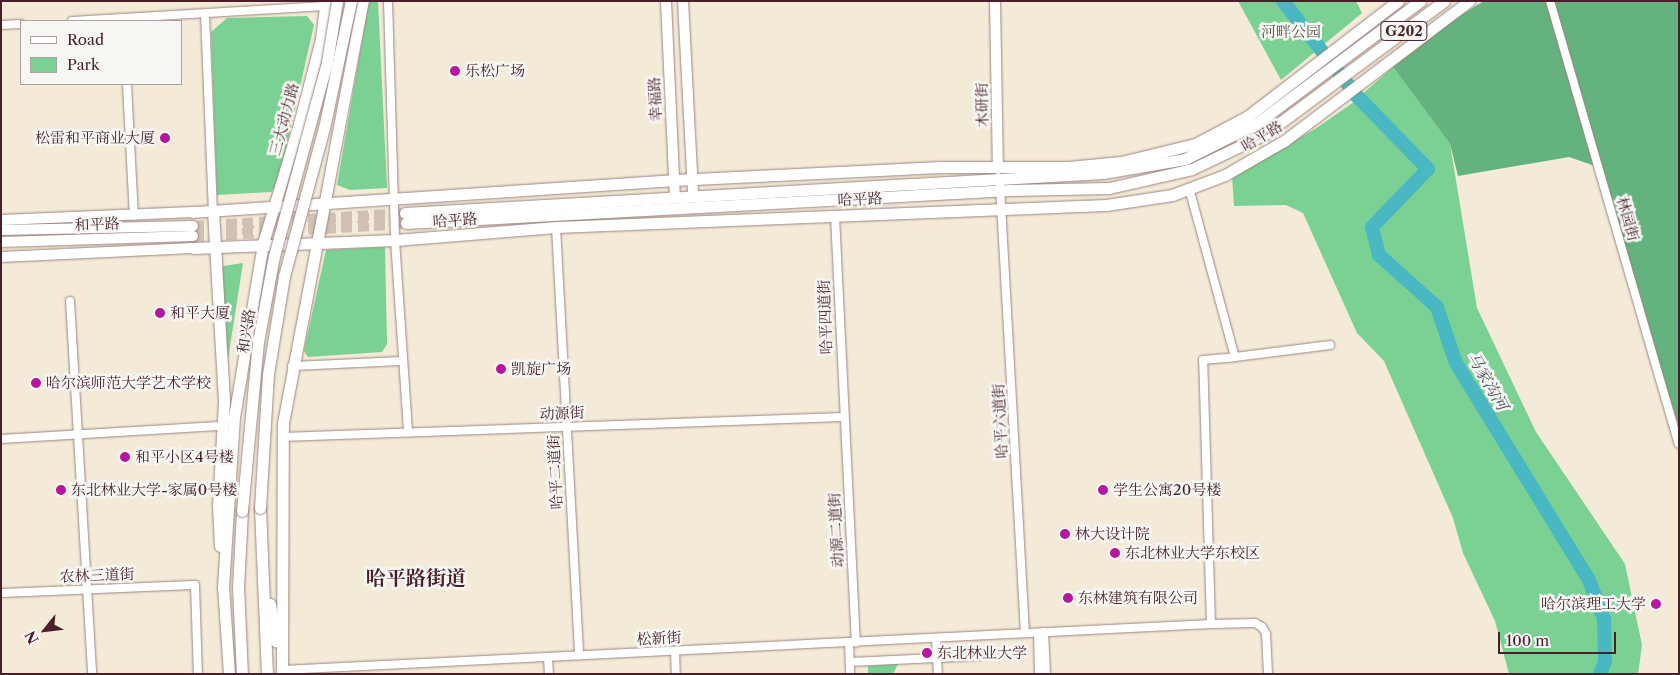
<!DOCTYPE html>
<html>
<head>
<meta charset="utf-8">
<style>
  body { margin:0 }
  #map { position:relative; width:1680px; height:675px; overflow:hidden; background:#f3ead7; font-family:"Libre Caslon Text","Noto Serif SC",serif }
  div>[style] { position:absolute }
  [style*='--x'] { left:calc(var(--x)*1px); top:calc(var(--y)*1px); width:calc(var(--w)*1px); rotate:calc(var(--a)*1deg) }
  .green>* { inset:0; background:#7bd194 }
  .forest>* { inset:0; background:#64b37e }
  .river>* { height:14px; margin:-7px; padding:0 7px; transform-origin:7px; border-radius:7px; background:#49b8c2 }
  .highway-tunnel>* { height:11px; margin-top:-5.5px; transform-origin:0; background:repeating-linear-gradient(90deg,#d1c1b5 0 11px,transparent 0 16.5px) }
  .roads { filter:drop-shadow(0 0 1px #9e8481) drop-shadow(0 0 1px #9e8481) }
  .minor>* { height:8px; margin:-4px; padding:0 4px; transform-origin:4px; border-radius:4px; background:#fff }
  .major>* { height:10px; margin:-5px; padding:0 5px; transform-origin:5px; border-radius:5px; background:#fff }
  .highway>* { height:11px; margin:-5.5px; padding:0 5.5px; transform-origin:5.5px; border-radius:5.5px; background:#fff }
  .bridges { filter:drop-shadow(0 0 1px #9e8481) drop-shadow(0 0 1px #9e8481) }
  .highway-bridge>* { height:11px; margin:-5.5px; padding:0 5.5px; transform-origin:5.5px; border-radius:5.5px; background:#fff }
  .dots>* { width:14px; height:14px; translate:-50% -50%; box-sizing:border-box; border:2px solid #f6f6f2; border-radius:50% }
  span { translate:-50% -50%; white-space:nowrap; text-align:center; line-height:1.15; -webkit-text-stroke:5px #f6f6f2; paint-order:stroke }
  .shield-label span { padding:1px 4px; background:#f6f6f2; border:1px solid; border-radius:4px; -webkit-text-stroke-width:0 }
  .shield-label { font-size:14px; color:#4a1f2b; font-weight:700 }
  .park-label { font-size:15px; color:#59544a }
  .poi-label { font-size:15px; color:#4a1f2b }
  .left { translate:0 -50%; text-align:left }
  .right { translate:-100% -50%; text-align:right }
  .street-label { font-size:15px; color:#4a1f2b }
  .water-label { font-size:16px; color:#4a5560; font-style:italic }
  .district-label { font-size:20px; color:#4a1f2b; font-weight:700 }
  .frame { position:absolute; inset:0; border:2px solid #4a1f2b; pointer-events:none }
  .legend { position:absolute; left:20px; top:20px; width:162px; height:65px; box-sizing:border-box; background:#f6f6f2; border:1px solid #b1a0a2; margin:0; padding:6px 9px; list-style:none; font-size:15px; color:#4a1f2b }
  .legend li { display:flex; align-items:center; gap:10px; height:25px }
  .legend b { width:25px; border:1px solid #b1a0a2 }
  .north { position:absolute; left:20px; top:605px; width:50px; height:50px; -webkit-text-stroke:4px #f6f6f2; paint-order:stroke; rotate:241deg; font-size:14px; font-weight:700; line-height:20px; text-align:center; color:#4a1f2b }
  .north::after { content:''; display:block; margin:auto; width:18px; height:22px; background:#4a1f2b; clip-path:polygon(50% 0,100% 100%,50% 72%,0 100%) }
  .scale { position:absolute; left:1498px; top:632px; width:118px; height:22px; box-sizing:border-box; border:2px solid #4a1f2b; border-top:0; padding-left:6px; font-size:15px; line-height:18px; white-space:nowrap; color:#4a1f2b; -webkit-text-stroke:4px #f6f6f2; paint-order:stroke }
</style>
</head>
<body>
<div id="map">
  <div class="green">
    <div style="clip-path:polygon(369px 1px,378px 1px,387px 188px,350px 190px,337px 185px)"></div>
    <div style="clip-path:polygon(1238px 1px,1356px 1px,1362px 13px,1281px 80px)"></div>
    <div style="clip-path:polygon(307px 16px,314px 25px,278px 184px,271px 192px,217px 195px,211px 32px,227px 18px)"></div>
    <div style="clip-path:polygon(1393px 67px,1450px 144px,1477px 308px,1536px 432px,1625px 564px,1642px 645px,1638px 674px,1509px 674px,1495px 621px,1463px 553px,1453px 518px,1384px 361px,1357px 333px,1303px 213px,1286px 205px,1234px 206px,1232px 175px,1315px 129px,1351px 104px)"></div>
    <div style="clip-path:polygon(385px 247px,387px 344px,382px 352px,308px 357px,304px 351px,326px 250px)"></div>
    <div style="clip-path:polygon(243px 263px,224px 385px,217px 267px)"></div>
    <div style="clip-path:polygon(898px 664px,893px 674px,868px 674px,868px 666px)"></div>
  </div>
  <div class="forest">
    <div style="clip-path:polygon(1484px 1px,1679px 1px,1679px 427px,1595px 166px,1569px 157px,1458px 176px,1450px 144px,1393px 67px,1456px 18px)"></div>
  </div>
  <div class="river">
    <div style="--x:1283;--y:1;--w:120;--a:52.1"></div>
    <div style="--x:1357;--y:96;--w:102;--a:45.8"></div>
    <div style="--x:1428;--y:169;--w:81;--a:134"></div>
    <div style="--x:1372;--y:227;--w:29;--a:76"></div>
    <div style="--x:1379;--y:255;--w:78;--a:41.9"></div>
    <div style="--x:1437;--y:307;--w:59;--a:71.3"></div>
    <div style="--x:1456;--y:363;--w:255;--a:58.5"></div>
    <div style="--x:1589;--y:580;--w:42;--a:69"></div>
    <div style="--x:1604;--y:619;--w:43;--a:88.7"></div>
    <div style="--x:1605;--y:662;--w:13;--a:113"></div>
  </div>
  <div class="highway-tunnel">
    <div style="--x:193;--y:226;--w:212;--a:-3.5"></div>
    <div style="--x:193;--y:236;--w:213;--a:-3.5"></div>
  </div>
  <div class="roads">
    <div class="minor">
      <div style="--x:388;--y:1;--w:239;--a:88.3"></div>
      <div style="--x:395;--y:240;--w:193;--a:86.1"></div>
      <div style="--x:1550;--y:1;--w:461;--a:73.8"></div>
      <div style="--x:205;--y:14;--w:196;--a:87.7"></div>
      <div style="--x:72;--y:21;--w:254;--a:-3.4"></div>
      <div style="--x:1;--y:25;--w:20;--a:-3"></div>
      <div style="--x:127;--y:84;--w:132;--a:87"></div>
      <div style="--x:1000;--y:186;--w:448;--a:86.8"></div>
      <div style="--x:1189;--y:188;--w:175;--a:74.8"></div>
      <div style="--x:1235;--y:357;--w:96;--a:-7.2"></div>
      <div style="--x:835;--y:216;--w:427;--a:87.2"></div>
      <div style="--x:556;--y:227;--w:429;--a:86.9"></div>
      <div style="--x:70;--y:301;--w:374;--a:86.6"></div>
      <div style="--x:292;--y:366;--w:111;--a:-2.6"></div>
      <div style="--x:282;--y:437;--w:561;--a:-2.04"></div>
      <div style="--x:1;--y:439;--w:222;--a:-3.4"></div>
      <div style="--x:1;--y:593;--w:194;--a:-2.4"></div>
      <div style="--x:195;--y:585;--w:89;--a:88.1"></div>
      <div style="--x:1211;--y:624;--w:44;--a:-1.3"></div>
      <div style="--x:1255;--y:623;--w:8;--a:30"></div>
      <div style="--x:1262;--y:627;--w:8;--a:60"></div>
      <div style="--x:1266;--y:634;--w:40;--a:87.1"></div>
      <div style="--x:1044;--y:632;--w:42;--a:87.3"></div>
      <div style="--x:1038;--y:633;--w:41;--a:88.6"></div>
      <div style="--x:936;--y:638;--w:36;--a:87"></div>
      <div style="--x:849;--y:642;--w:32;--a:88"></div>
      <div style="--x:675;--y:651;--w:23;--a:88"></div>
      <div style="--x:548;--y:657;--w:17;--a:87"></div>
      <div style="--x:850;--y:662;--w:130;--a:-2.6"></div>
      <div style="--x:282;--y:670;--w:930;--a:-2.83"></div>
      <div style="--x:1211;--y:624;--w:264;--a:-91.7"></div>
      <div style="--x:1203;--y:360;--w:32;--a:-5"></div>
    </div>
    <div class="major">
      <div style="--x:666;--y:1;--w:195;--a:87.4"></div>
      <div style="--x:683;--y:1;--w:194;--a:87"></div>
      <div style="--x:995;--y:1;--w:168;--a:89"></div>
      <div style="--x:1;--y:220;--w:192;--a:-2.4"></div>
      <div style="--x:1;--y:230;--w:192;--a:-1.2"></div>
      <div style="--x:1;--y:242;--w:192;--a:-1.8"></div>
      <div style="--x:1;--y:257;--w:192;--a:-2.7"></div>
    </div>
    <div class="highway">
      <div style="--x:213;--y:210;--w:192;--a:86.7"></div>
      <div style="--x:224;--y:402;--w:104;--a:93.3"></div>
      <div style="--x:218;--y:506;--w:40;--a:87.1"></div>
      <div style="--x:193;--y:212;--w:482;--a:-3.8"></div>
      <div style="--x:674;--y:180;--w:267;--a:-2.8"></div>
      <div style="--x:941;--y:167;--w:127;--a:0"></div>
      <div style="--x:1068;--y:167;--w:53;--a:-5.4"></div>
      <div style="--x:1121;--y:162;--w:76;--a:-13.7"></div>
      <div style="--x:1195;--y:144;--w:60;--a:-27.8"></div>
      <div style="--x:1248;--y:116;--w:189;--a:-37.5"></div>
      <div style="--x:405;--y:213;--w:699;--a:-3.28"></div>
      <div style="--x:1103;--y:173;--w:83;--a:-9.7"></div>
      <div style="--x:1185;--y:159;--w:80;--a:-26.6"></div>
      <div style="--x:1257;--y:123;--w:204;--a:-36.8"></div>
      <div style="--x:406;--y:223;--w:605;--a:-3.13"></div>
      <div style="--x:1010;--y:190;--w:99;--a:-1.2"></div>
      <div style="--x:1109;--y:188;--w:85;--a:-12.9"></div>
      <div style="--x:1192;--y:169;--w:81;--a:-25.6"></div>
      <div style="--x:1265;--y:134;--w:223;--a:-36.6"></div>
      <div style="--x:193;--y:248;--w:202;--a:-2.3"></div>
      <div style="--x:395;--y:240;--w:162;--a:-4.6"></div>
      <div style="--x:556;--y:227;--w:550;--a:-2.29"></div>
      <div style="--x:1106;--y:205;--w:67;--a:-8.6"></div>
      <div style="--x:1172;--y:195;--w:57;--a:-20.7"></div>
      <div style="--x:1225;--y:175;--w:68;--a:-30"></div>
      <div style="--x:1284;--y:141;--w:232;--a:-37.1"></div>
      <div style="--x:260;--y:508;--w:166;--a:87.6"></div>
      <div style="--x:242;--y:511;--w:76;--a:93"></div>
      <div style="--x:238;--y:587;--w:87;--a:87.4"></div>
      <div style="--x:270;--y:604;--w:38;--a:81"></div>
      <div style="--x:229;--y:674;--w:87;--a:-93.9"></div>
      <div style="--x:223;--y:587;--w:170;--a:-86.3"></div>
      <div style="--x:234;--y:417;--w:176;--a:-80.5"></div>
      <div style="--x:263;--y:243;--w:124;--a:-73.2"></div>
      <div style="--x:299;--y:124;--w:88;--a:-75.5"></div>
      <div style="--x:321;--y:39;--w:38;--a:-83"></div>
      <div style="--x:282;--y:674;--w:251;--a:-89.8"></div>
      <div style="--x:283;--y:423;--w:430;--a:-79.3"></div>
    </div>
  </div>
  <div class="bridges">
    <div class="highway-bridge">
      <div style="--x:260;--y:508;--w:134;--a:-86.6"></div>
      <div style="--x:268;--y:374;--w:99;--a:-80.7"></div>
      <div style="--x:284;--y:276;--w:153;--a:-74.9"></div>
      <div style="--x:324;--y:128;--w:130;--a:-78"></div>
      <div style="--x:242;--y:511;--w:170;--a:-84.6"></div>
      <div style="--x:258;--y:342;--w:87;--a:-79.5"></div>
      <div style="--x:274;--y:256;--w:201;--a:-74.7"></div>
      <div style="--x:327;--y:62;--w:62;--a:-80.7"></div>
    </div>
  </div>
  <div class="dots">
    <div style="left:455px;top:71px;background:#b5179e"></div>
    <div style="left:165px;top:138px;background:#b5179e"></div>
    <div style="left:160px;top:313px;background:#b5179e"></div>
    <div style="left:501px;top:369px;background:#b5179e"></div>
    <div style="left:36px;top:383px;background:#b5179e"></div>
    <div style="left:125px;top:457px;background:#b5179e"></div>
    <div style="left:61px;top:490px;background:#b5179e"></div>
    <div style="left:1103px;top:490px;background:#b5179e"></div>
    <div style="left:1065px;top:534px;background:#b5179e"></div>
    <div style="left:1115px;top:553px;background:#b5179e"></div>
    <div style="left:1068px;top:598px;background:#b5179e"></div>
    <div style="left:1656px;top:604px;background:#b5179e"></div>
    <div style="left:927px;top:653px;background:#b5179e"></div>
  </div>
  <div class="shield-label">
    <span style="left:1404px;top:31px">G202</span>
  </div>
  <div class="park-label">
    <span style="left:1291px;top:32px">河畔公园</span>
  </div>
  <div class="poi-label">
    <span class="left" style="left:465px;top:71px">乐松广场</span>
    <span class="right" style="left:155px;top:138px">松雷和平商业大厦</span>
    <span class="left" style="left:170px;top:313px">和平大厦</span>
    <span class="left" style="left:511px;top:369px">凯旋广场</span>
    <span class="left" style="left:46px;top:383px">哈尔滨师范大学艺术学校</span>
    <span class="left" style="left:135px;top:457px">和平小区4号楼</span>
    <span class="left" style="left:71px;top:490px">东北林业大学-家属0号楼</span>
    <span class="left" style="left:1113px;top:490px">学生公寓20号楼</span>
    <span class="left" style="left:1075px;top:534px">林大设计院</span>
    <span class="left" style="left:1125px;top:553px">东北林业大学东校区</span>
    <span class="left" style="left:1078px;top:598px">东林建筑有限公司</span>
    <span class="right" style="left:1646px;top:604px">哈尔滨理工大学</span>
    <span class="left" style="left:937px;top:653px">东北林业大学</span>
  </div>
  <div class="street-label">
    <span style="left:655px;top:99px;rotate:-93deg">幸福路</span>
    <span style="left:982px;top:105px;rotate:-91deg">木研街</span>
    <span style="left:284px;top:119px;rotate:-75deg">三大动力路</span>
    <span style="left:1262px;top:136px;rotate:-31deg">哈平路</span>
    <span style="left:860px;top:199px;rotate:-3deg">哈平路</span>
    <span style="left:1628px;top:219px;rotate:74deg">林园街</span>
    <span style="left:455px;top:220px;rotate:-4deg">哈平路</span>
    <span style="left:97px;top:224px;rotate:-2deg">和平路</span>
    <span style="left:825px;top:317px;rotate:-92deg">哈平四道街</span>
    <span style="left:246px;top:331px;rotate:-81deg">和兴路</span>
    <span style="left:562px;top:413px;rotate:-2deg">动源街</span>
    <span style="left:1000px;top:421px;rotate:-93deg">哈平六道街</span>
    <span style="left:555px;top:472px;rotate:-93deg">哈平二道街</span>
    <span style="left:836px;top:530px;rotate:-93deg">动源二道街</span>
    <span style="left:97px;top:575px;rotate:-2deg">农林三道街</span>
    <span style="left:659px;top:638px;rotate:-3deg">松新街</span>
  </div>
  <div class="water-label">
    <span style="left:1488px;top:381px;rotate:60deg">马家沟河</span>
  </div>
  <div class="district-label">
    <span style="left:416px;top:578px">哈平路街道</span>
  </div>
  <div class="frame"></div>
  <ul class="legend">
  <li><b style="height:6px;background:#fff"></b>Road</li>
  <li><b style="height:14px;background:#7bd194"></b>Park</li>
  </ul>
  <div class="north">N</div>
  <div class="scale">100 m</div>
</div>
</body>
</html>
